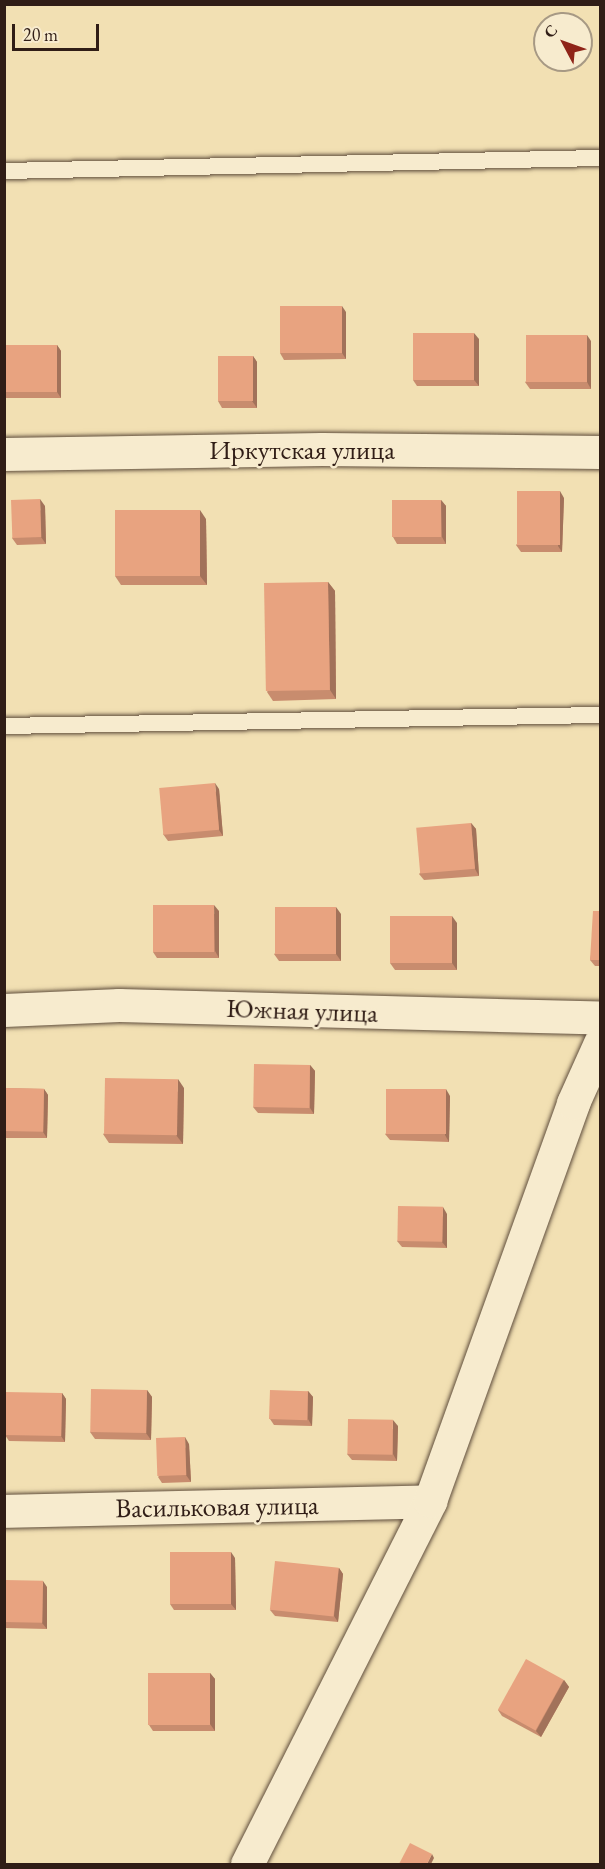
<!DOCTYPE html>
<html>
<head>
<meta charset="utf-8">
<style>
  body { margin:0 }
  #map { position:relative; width:605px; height:1869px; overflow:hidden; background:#f2e0b3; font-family:"EB Garamond",serif }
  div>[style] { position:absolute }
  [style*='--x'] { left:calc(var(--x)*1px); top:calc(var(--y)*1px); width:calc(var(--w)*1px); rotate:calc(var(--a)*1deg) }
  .roads { filter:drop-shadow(0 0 2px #604e3d) drop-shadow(0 0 2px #604e3d) }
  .lane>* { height:16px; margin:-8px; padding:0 8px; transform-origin:8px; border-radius:8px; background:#f7ebce }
  .street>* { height:33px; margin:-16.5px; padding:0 16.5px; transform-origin:16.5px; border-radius:16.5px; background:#f7ebce }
  .wall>* { inset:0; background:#c88c6e }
  .shaded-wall>* { inset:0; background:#a2725a }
  .building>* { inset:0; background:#e8a380; transform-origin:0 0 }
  span { translate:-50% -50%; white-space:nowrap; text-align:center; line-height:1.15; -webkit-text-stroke:5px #f7ebce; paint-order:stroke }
  .street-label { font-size:27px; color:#301d16 }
  .frame { position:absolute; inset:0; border:6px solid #301d16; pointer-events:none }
  .north { position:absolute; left:533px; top:12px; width:60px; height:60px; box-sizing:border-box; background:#f7ebce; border:2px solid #a79984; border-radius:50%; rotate:311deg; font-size:16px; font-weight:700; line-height:24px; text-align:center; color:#301d16 }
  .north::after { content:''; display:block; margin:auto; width:21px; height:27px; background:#8f2418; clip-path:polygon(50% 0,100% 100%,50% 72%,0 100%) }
  .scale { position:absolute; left:12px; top:24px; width:87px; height:27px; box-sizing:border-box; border:3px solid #301d16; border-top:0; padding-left:8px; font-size:18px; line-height:21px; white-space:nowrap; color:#301d16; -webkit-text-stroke:4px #f7ebce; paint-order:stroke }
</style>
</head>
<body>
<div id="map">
  <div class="roads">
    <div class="lane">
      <div style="--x:4;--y:171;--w:596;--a:-1.25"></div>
      <div style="--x:4;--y:726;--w:596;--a:-1.06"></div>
    </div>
    <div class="street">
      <div style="--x:4;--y:454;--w:318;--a:-0.9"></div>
      <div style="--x:322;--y:449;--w:278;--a:0.6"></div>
      <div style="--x:4;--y:1010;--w:115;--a:-2.5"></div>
      <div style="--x:119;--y:1005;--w:481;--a:1.5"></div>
      <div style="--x:4;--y:1511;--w:426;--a:-1.3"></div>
      <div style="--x:247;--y:1864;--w:407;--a:-63.2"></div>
      <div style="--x:430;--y:1501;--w:423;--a:-70.2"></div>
      <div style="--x:573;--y:1103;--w:66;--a:-65.8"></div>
    </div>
  </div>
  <div class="wall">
    <div style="clip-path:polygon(346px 312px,346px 359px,284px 360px,280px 353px)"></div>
    <div style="clip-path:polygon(479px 339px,479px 386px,417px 386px,413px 380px)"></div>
    <div style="clip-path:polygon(591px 341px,591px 389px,530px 389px,525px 382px)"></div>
    <div style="clip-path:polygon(4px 345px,57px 345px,61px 351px,61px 398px,4px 398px)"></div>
    <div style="clip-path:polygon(253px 356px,257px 362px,257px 408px,222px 408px,218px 401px)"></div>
    <div style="clip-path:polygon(564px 498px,562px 552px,521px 552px,516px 545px)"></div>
    <div style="clip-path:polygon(441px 500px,446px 506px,446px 544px,397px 544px,393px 537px)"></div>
    <div style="clip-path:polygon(45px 506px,46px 544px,17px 545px,12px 538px)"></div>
    <div style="clip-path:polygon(206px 519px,207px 585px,121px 585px,115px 576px)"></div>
    <div style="clip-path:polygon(328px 582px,335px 591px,336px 699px,273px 701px,267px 692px)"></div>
    <div style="clip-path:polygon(219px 789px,223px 836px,168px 841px,163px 834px)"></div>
    <div style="clip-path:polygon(471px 823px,476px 829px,479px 876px,424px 880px,419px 874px)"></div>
    <div style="clip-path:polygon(219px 911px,219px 958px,157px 958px,153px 952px)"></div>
    <div style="clip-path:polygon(600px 911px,600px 966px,595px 966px,590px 960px)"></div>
    <div style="clip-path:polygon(341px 914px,341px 961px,279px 961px,274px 954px)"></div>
    <div style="clip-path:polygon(457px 923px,457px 970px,395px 970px,390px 963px)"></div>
    <div style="clip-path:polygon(310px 1065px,315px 1071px,314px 1114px,258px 1113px,253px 1107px)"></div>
    <div style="clip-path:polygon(4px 1088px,44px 1089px,48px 1095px,47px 1138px,4px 1138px)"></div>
    <div style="clip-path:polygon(184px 1088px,183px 1144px,109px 1143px,103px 1134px)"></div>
    <div style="clip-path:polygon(450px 1096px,449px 1142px,390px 1140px,385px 1134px)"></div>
    <div style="clip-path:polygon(447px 1214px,447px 1248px,402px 1247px,397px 1241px)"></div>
    <div style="clip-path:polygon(147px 1390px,152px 1397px,151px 1440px,95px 1439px,90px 1432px)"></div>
    <div style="clip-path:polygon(308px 1391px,313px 1397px,312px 1426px,274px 1425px,270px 1419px)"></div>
    <div style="clip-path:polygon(62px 1393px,66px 1399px,65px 1442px,9px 1441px,5px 1435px)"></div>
    <div style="clip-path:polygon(398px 1426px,397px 1461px,352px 1460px,347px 1454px)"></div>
    <div style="clip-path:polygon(189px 1444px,191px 1482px,162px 1483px,158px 1477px)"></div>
    <div style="clip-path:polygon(235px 1558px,236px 1610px,174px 1610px,170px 1604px)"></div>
    <div style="clip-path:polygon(339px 1568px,343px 1574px,338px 1622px,275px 1616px,270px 1610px)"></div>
    <div style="clip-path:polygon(4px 1580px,47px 1587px,47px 1629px,4px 1628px)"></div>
    <div style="clip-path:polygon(210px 1673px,215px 1679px,215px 1731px,153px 1731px,149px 1725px)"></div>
    <div style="clip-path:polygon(564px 1680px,569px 1687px,541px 1737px,502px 1716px,498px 1710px)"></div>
  </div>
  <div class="shaded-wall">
    <div style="clip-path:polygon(342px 306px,346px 312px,346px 359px,342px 353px)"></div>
    <div style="clip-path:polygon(474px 333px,479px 339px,479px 386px,474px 380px)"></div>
    <div style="clip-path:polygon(587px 335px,591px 341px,591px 389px,587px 382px)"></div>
    <div style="clip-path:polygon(57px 345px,61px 351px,61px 398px,57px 392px)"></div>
    <div style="clip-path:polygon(253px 356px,257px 362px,257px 408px,252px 401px)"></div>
    <div style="clip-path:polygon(560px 491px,564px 498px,562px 552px,558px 546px)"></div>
    <div style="clip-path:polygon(40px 499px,45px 506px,46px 544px,41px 537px)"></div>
    <div style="clip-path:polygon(441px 500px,446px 506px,446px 544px,442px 537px)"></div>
    <div style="clip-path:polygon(200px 510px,206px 519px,207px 585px,200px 576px)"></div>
    <div style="clip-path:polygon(328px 582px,335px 591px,336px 699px,330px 690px)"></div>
    <div style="clip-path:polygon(215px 783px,219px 789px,223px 836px,219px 830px)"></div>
    <div style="clip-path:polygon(471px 823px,476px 829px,479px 876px,475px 869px)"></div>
    <div style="clip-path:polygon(214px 905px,219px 911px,219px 958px,215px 951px)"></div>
    <div style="clip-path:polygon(336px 907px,341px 914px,341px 961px,336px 954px)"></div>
    <div style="clip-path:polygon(452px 916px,457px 923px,457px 970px,452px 963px)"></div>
    <div style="clip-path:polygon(310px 1065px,315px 1071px,314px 1114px,310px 1108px)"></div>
    <div style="clip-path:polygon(178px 1079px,184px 1088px,183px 1144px,176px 1135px)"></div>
    <div style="clip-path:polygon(44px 1089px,48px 1095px,47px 1138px,43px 1132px)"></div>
    <div style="clip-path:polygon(446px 1089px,450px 1096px,449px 1142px,445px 1135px)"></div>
    <div style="clip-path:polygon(443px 1207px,447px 1214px,447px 1248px,442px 1242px)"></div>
    <div style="clip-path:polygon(147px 1390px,152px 1397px,151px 1440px,146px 1433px)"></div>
    <div style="clip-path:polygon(308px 1391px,313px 1397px,312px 1426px,308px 1419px)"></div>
    <div style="clip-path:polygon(62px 1393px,66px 1399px,65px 1442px,61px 1436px)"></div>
    <div style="clip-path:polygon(393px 1420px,398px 1426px,397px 1461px,393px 1454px)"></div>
    <div style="clip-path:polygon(185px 1437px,189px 1444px,191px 1482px,186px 1475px)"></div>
    <div style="clip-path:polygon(231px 1552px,235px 1558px,236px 1610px,231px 1604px)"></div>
    <div style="clip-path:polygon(339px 1568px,343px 1574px,338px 1622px,334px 1616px)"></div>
    <div style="clip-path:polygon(43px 1581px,47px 1587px,47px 1629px,42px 1623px)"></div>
    <div style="clip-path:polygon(210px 1673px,215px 1679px,215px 1731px,210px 1724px)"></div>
    <div style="clip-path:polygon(564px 1680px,569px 1687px,541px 1737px,536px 1731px)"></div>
    <div style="clip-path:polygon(432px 1854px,434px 1858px,431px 1864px,427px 1864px)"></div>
  </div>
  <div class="building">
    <div style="left:280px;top:306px;width:62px;height:47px"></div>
    <div style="left:413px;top:333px;width:61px;height:47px"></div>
    <div style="left:526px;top:335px;width:61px;height:47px"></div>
    <div style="left:4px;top:345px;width:53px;height:47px"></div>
    <div style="left:218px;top:356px;width:35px;height:45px"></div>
    <div style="left:517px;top:491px;width:43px;height:54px"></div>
    <div style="left:40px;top:499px;width:38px;height:29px;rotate:88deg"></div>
    <div style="left:392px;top:500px;width:49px;height:37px"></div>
    <div style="left:200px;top:510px;width:66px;height:85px;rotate:90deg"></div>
    <div style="left:328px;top:582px;width:108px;height:64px;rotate:89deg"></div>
    <div style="left:215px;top:783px;width:47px;height:56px;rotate:85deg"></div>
    <div style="left:471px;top:823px;width:46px;height:55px;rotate:85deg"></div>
    <div style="left:153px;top:905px;width:61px;height:47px"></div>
    <div style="left:275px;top:907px;width:61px;height:47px"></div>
    <div style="clip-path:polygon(593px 911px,600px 911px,600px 960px,590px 960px)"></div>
    <div style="left:452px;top:916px;width:47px;height:62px;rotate:90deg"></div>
    <div style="left:254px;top:1064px;width:56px;height:43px;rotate:1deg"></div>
    <div style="left:105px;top:1078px;width:73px;height:56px;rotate:1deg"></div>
    <div style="left:4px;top:1088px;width:40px;height:43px;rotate:1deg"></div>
    <div style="left:386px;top:1089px;width:60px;height:45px"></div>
    <div style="left:398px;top:1206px;width:45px;height:35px;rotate:1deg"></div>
    <div style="left:91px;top:1389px;width:56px;height:43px;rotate:1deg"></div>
    <div style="left:270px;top:1390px;width:38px;height:29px;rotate:2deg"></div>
    <div style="left:5px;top:1392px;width:57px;height:43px;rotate:1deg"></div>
    <div style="left:348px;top:1419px;width:45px;height:35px;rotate:1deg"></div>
    <div style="left:185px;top:1437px;width:38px;height:29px;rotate:88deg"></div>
    <div style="left:170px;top:1552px;width:61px;height:52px"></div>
    <div style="left:275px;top:1561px;width:64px;height:49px;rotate:6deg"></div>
    <div style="left:4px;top:1580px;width:39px;height:42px;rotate:1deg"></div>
    <div style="left:526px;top:1659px;width:43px;height:58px;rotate:29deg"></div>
    <div style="left:148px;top:1673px;width:62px;height:52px"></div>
    <div style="clip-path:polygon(410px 1843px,432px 1854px,427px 1864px,399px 1864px)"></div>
  </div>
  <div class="street-label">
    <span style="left:302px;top:450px">Иркутская улица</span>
    <span style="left:302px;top:1010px;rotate:2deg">Южная улица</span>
    <span style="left:217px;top:1506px;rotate:-1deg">Васильковая улица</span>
  </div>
  <div class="frame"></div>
  <div class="north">С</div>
  <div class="scale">20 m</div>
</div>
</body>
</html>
